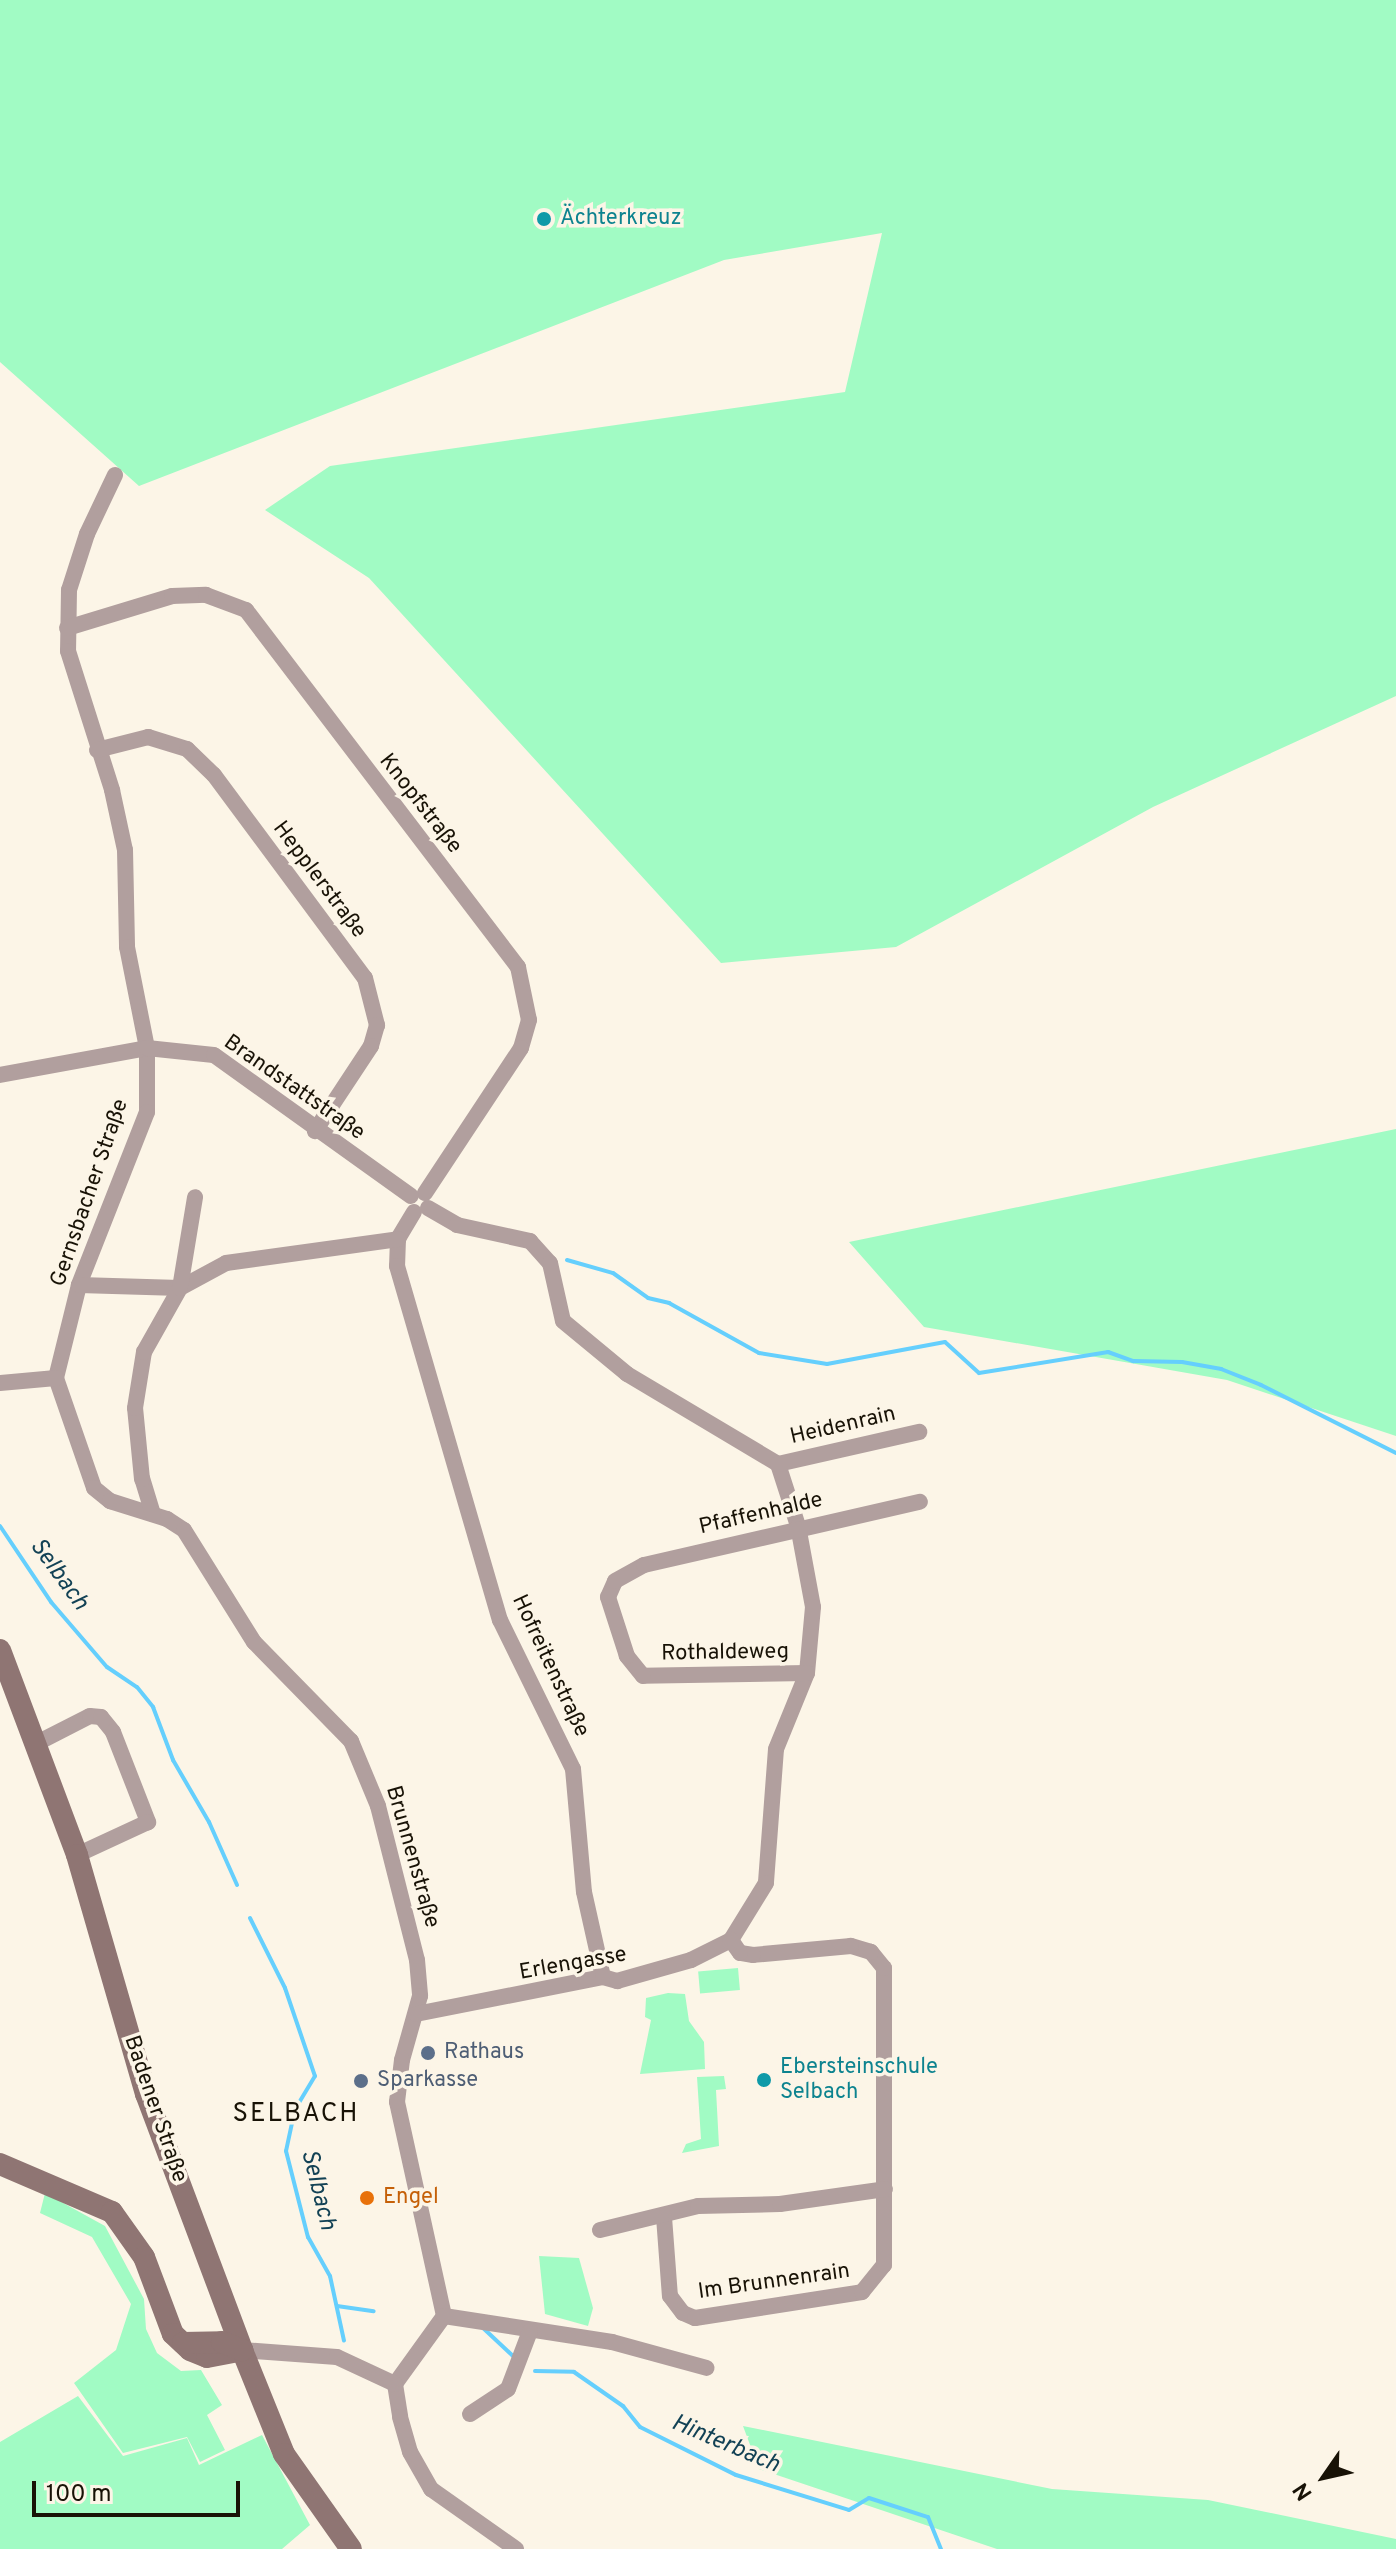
<!DOCTYPE html>
<html>
<head>
<meta charset="utf-8">
<style>
  body { margin:0 }
  #map { position:relative; width:1396px; height:2549px; overflow:hidden; background:#fcf5e7; font-family:Overpass,sans-serif }
  div>[style] { position:absolute }
  [style*='--x'] { left:calc(var(--x)*1px); top:calc(var(--y)*1px); width:calc(var(--w)*1px); rotate:calc(var(--a)*1deg) }
  .green>* { inset:0; background:#a1fbc4; transform-origin:0 0 }
  .stream>* { height:4px; margin:-2px; padding:0 2px; transform-origin:2px; border-radius:2px; background:#65cffd }
  .street>* { height:16px; margin:-8px; padding:0 8px; transform-origin:8px; border-radius:8px; background:#b19f9e }
  .secondary>* { height:22px; margin:-11px; padding:0 11px; transform-origin:11px; border-radius:11px; background:#8f7573 }
  .dots>* { width:22px; height:22px; translate:-50% -50%; box-sizing:border-box; border:4px solid #fcf5e7; border-radius:50% }
  span { translate:-50% -50%; white-space:nowrap; text-align:center; line-height:1.15; -webkit-text-stroke:7px #fcf5e7; paint-order:stroke }
  .culture-label { font-size:22px; color:#0d838f }
  .left { translate:0 -50%; text-align:left }
  .street-label { font-size:22px; color:#181206 }
  .service-label { font-size:22px; color:#4e5e75 }
  .food-label { font-size:22px; color:#c56008 }
  .water-label { font-size:24px; color:#134255; font-style:italic }
  .quarter-label { font-size:26px; color:#181206; letter-spacing:2px }
  .north { position:absolute; left:1284px; top:2437px; width:80px; height:80px; -webkit-text-stroke:6px #fcf5e7; paint-order:stroke; rotate:236deg; font-size:22px; font-weight:700; line-height:32px; text-align:center; color:#181206 }
  .north::after { content:''; display:block; margin:auto; width:28px; height:36px; background:#181206; clip-path:polygon(50% 0,100% 100%,50% 72%,0 100%) }
  .scale { position:absolute; left:32px; top:2481px; width:208px; height:36px; box-sizing:border-box; border:4px solid #181206; border-top:0; padding-left:10px; font-size:24px; line-height:28px; white-space:nowrap; color:#181206; -webkit-text-stroke:6px #fcf5e7; paint-order:stroke }
</style>
</head>
<body>
<div id="map">
  <div class="green">
    <div style="clip-path:polygon(0 0,1396px 0,1396px 696px,1153px 807px,896px 947px,721px 963px,369px 578px,265px 510px,330px 466px,845px 392px,882px 233px,724px 260px,139px 486px,0 362px)"></div>
    <div style="clip-path:polygon(1396px 1129px,1396px 1436px,1227px 1380px,924px 1327px,849px 1242px)"></div>
    <div style="left:738px;top:1968px;width:22px;height:40px;rotate:85deg"></div>
    <div style="clip-path:polygon(668px 1993px,685px 1994px,689px 2021px,704px 2042px,705px 2069px,640px 2074px,651px 2020px,645px 2017px,646px 1998px)"></div>
    <div style="clip-path:polygon(724px 2076px,726px 2089px,716px 2090px,719px 2146px,682px 2153px,686px 2144px,701px 2139px,697px 2077px)"></div>
    <div style="clip-path:polygon(45px 2193px,105px 2226px,144px 2299px,146px 2329px,157px 2353px,181px 2371px,201px 2370px,222px 2405px,207px 2415px,225px 2450px,200px 2462px,187px 2437px,123px 2453px,74px 2383px,116px 2350px,131px 2304px,92px 2237px,40px 2213px)"></div>
    <div style="clip-path:polygon(539px 2256px,579px 2258px,593px 2308px,588px 2326px,545px 2314px)"></div>
    <div style="clip-path:polygon(78px 2396px,123px 2456px,187px 2438px,199px 2465px,262px 2435px,310px 2525px,282px 2549px,0 2549px,0 2442px)"></div>
    <div style="clip-path:polygon(743px 2426px,1052px 2489px,1208px 2500px,1396px 2539px,1396px 2549px,997px 2549px,759px 2469px)"></div>
  </div>
  <div class="stream">
    <div style="--x:567;--y:1260;--w:48;--a:15.8"></div>
    <div style="--x:613;--y:1273;--w:43;--a:35.5"></div>
    <div style="--x:648;--y:1298;--w:22;--a:13"></div>
    <div style="--x:669;--y:1303;--w:103;--a:29.1"></div>
    <div style="--x:759;--y:1353;--w:69;--a:9.2"></div>
    <div style="--x:827;--y:1364;--w:120;--a:-10.6"></div>
    <div style="--x:945;--y:1342;--w:46;--a:42.4"></div>
    <div style="--x:979;--y:1373;--w:131;--a:-9.2"></div>
    <div style="--x:1108;--y:1352;--w:27;--a:20"></div>
    <div style="--x:1133;--y:1361;--w:49;--a:1.2"></div>
    <div style="--x:1182;--y:1362;--w:40;--a:10"></div>
    <div style="--x:1221;--y:1369;--w:43;--a:21.8"></div>
    <div style="--x:1261;--y:1385;--w:151;--a:26.7"></div>
    <div style="--x:0;--y:1526;--w:92;--a:56.1"></div>
    <div style="--x:51;--y:1602;--w:86;--a:49.3"></div>
    <div style="--x:107;--y:1667;--w:36;--a:34"></div>
    <div style="--x:137;--y:1687;--w:26;--a:51"></div>
    <div style="--x:153;--y:1707;--w:57;--a:69.3"></div>
    <div style="--x:173;--y:1760;--w:72;--a:59.9"></div>
    <div style="--x:209;--y:1822;--w:69;--a:66"></div>
    <div style="--x:250;--y:1918;--w:78;--a:63.4"></div>
    <div style="--x:285;--y:1988;--w:93;--a:71.2"></div>
    <div style="--x:315;--y:2076;--w:39;--a:121"></div>
    <div style="--x:295;--y:2109;--w:43;--a:102.1"></div>
    <div style="--x:286;--y:2151;--w:89;--a:75.7"></div>
    <div style="--x:308;--y:2237;--w:45;--a:60.6"></div>
    <div style="--x:330;--y:2276;--w:66;--a:77.8"></div>
    <div style="--x:337;--y:2306;--w:37;--a:8"></div>
    <div style="--x:482;--y:2327;--w:42;--a:43.1"></div>
    <div style="--x:535;--y:2371;--w:39;--a:1"></div>
    <div style="--x:574;--y:2372;--w:60;--a:34.8"></div>
    <div style="--x:623;--y:2406;--w:27;--a:51"></div>
    <div style="--x:640;--y:2427;--w:107;--a:26.6"></div>
    <div style="--x:736;--y:2475;--w:118;--a:17.2"></div>
    <div style="--x:849;--y:2510;--w:23;--a:-31"></div>
    <div style="--x:869;--y:2498;--w:62;--a:17.9"></div>
    <div style="--x:928;--y:2517;--w:35;--a:68"></div>
  </div>
  <div class="street">
    <div style="--x:115;--y:475;--w:65;--a:115.4"></div>
    <div style="--x:87;--y:534;--w:59;--a:107.8"></div>
    <div style="--x:69;--y:590;--w:61;--a:90.9"></div>
    <div style="--x:68;--y:651;--w:146;--a:72.4"></div>
    <div style="--x:112;--y:790;--w:61;--a:77.8"></div>
    <div style="--x:125;--y:850;--w:97;--a:88.8"></div>
    <div style="--x:127;--y:947;--w:103;--a:78.8"></div>
    <div style="--x:147;--y:1048;--w:64;--a:90"></div>
    <div style="--x:147;--y:1112;--w:186;--a:111.5"></div>
    <div style="--x:79;--y:1285;--w:96;--a:103.9"></div>
    <div style="--x:56;--y:1378;--w:116;--a:70.9"></div>
    <div style="--x:94;--y:1488;--w:21;--a:39"></div>
    <div style="--x:110;--y:1501;--w:60;--a:17.5"></div>
    <div style="--x:167;--y:1519;--w:20;--a:33"></div>
    <div style="--x:184;--y:1530;--w:132;--a:58"></div>
    <div style="--x:254;--y:1642;--w:139;--a:45.6"></div>
    <div style="--x:351;--y:1741;--w:70;--a:67.4"></div>
    <div style="--x:378;--y:1806;--w:159;--a:75.8"></div>
    <div style="--x:417;--y:1960;--w:36;--a:85"></div>
    <div style="--x:420;--y:1996;--w:66;--a:105.7"></div>
    <div style="--x:402;--y:2060;--w:42;--a:96.8"></div>
    <div style="--x:397;--y:2102;--w:219;--a:77.6"></div>
    <div style="--x:444;--y:2316;--w:84;--a:125.8"></div>
    <div style="--x:395;--y:2384;--w:33;--a:81"></div>
    <div style="--x:400;--y:2417;--w:36;--a:74"></div>
    <div style="--x:410;--y:2452;--w:43;--a:60.4"></div>
    <div style="--x:431;--y:2489;--w:104;--a:35.2"></div>
    <div style="--x:67;--y:628;--w:110;--a:-16.9"></div>
    <div style="--x:172;--y:596;--w:34;--a:-2"></div>
    <div style="--x:206;--y:595;--w:43;--a:20.6"></div>
    <div style="--x:246;--y:610;--w:449;--a:52.7"></div>
    <div style="--x:518;--y:967;--w:54;--a:78.3"></div>
    <div style="--x:529;--y:1020;--w:29;--a:106"></div>
    <div style="--x:521;--y:1048;--w:174;--a:123.5"></div>
    <div style="--x:97;--y:750;--w:53;--a:-14.3"></div>
    <div style="--x:148;--y:737;--w:41;--a:17.1"></div>
    <div style="--x:187;--y:749;--w:37;--a:44"></div>
    <div style="--x:214;--y:775;--w:253;--a:53.4"></div>
    <div style="--x:365;--y:978;--w:49;--a:75.7"></div>
    <div style="--x:377;--y:1025;--w:22;--a:106"></div>
    <div style="--x:371;--y:1046;--w:102;--a:123.4"></div>
    <div style="--x:0;--y:1075;--w:149;--a:-10.4"></div>
    <div style="--x:147;--y:1048;--w:67;--a:6"></div>
    <div style="--x:214;--y:1055;--w:242;--a:35.6"></div>
    <div style="--x:428;--y:1208;--w:34;--a:30"></div>
    <div style="--x:457;--y:1225;--w:75;--a:12.4"></div>
    <div style="--x:530;--y:1241;--w:30;--a:48"></div>
    <div style="--x:550;--y:1263;--w:59;--a:77.4"></div>
    <div style="--x:563;--y:1321;--w:83;--a:39.6"></div>
    <div style="--x:627;--y:1374;--w:176;--a:30.8"></div>
    <div style="--x:778;--y:1464;--w:65;--a:72.1"></div>
    <div style="--x:798;--y:1526;--w:82;--a:79.5"></div>
    <div style="--x:813;--y:1607;--w:66;--a:95.2"></div>
    <div style="--x:807;--y:1673;--w:82;--a:112.2"></div>
    <div style="--x:776;--y:1749;--w:134;--a:94.3"></div>
    <div style="--x:766;--y:1883;--w:67;--a:121.6"></div>
    <div style="--x:414;--y:1212;--w:31;--a:121"></div>
    <div style="--x:398;--y:1239;--w:27;--a:92"></div>
    <div style="--x:397;--y:1266;--w:369;--a:73.8"></div>
    <div style="--x:500;--y:1620;--w:166;--a:63.9"></div>
    <div style="--x:573;--y:1769;--w:123;--a:84.9"></div>
    <div style="--x:584;--y:1892;--w:87;--a:77.4"></div>
    <div style="--x:79;--y:1285;--w:101;--a:1.7"></div>
    <div style="--x:180;--y:1288;--w:52;--a:-28.5"></div>
    <div style="--x:226;--y:1263;--w:174;--a:-7.9"></div>
    <div style="--x:0;--y:1383;--w:56;--a:-5.1"></div>
    <div style="--x:778;--y:1464;--w:145;--a:-12.8"></div>
    <div style="--x:153;--y:1514;--w:37;--a:-107"></div>
    <div style="--x:142;--y:1479;--w:71;--a:-95.6"></div>
    <div style="--x:135;--y:1408;--w:57;--a:-80.9"></div>
    <div style="--x:144;--y:1352;--w:73;--a:-60.6"></div>
    <div style="--x:180;--y:1288;--w:92;--a:-80.6"></div>
    <div style="--x:807;--y:1673;--w:164;--a:179"></div>
    <div style="--x:643;--y:1676;--w:26;--a:-129"></div>
    <div style="--x:627;--y:1656;--w:62;--a:-107.9"></div>
    <div style="--x:608;--y:1597;--w:17;--a:-66"></div>
    <div style="--x:615;--y:1581;--w:33;--a:-29"></div>
    <div style="--x:644;--y:1565;--w:283;--a:-12.9"></div>
    <div style="--x:37;--y:1743;--w:59;--a:-27"></div>
    <div style="--x:90;--y:1716;--w:11;--a:5"></div>
    <div style="--x:101;--y:1717;--w:19;--a:51"></div>
    <div style="--x:113;--y:1732;--w:97;--a:68.7"></div>
    <div style="--x:148;--y:1822;--w:78;--a:155.1"></div>
    <div style="--x:416;--y:2014;--w:191;--a:-11.2"></div>
    <div style="--x:603;--y:1977;--w:15;--a:16"></div>
    <div style="--x:617;--y:1981;--w:77;--a:-15.8"></div>
    <div style="--x:691;--y:1960;--w:45;--a:-26.6"></div>
    <div style="--x:664;--y:2217;--w:79;--a:85.7"></div>
    <div style="--x:670;--y:2296;--w:21;--a:53"></div>
    <div style="--x:683;--y:2313;--w:13;--a:23"></div>
    <div style="--x:695;--y:2318;--w:169;--a:-8.8"></div>
    <div style="--x:862;--y:2292;--w:35;--a:-51"></div>
    <div style="--x:884;--y:2265;--w:297;--a:-90"></div>
    <div style="--x:884;--y:1968;--w:21;--a:-129"></div>
    <div style="--x:871;--y:1952;--w:21;--a:-163"></div>
    <div style="--x:851;--y:1946;--w:98;--a:174.8"></div>
    <div style="--x:753;--y:1955;--w:13;--a:-171"></div>
    <div style="--x:740;--y:1953;--w:16;--a:-125"></div>
    <div style="--x:600;--y:2230;--w:101;--a:-13.8"></div>
    <div style="--x:698;--y:2206;--w:82;--a:-1.4"></div>
    <div style="--x:780;--y:2204;--w:106;--a:-8.1"></div>
    <div style="--x:444;--y:2316;--w:170;--a:8.8"></div>
    <div style="--x:612;--y:2342;--w:98;--a:15.3"></div>
    <div style="--x:242;--y:2350;--w:95;--a:4.2"></div>
    <div style="--x:337;--y:2357;--w:64;--a:25"></div>
    <div style="--x:470;--y:2414;--w:45;--a:-33.3"></div>
    <div style="--x:508;--y:2389;--w:62;--a:-69.2"></div>
  </div>
  <div class="secondary">
    <div style="--x:0;--y:1650;--w:219;--a:69.4"></div>
    <div style="--x:77;--y:1855;--w:249;--a:73.9"></div>
    <div style="--x:146;--y:2094;--w:273;--a:69.4"></div>
    <div style="--x:242;--y:2350;--w:112;--a:68"></div>
    <div style="--x:284;--y:2454;--w:116;--a:54.8"></div>
    <div style="--x:0;--y:2164;--w:122;--a:23.2"></div>
    <div style="--x:112;--y:2212;--w:55;--a:54.6"></div>
    <div style="--x:144;--y:2257;--w:82;--a:69.4"></div>
    <div style="--x:173;--y:2334;--w:23;--a:43"></div>
    <div style="--x:190;--y:2350;--w:18;--a:22"></div>
    <div style="--x:207;--y:2357;--w:36;--a:-11"></div>
    <div style="--x:183;--y:2343;--w:39;--a:-1"></div>
    <div style="--x:222;--y:2342;--w:22;--a:22"></div>
  </div>
  <div class="dots">
    <div style="left:544px;top:219px;background:#0f9aa8"></div>
    <div style="left:428px;top:2053px;background:#5c6f8a"></div>
    <div style="left:764px;top:2080px;background:#0f9aa8"></div>
    <div style="left:361px;top:2081px;background:#5c6f8a"></div>
    <div style="left:367px;top:2198px;background:#e8710a"></div>
  </div>
  <div class="culture-label">
    <span class="left" style="left:560px;top:219px">Ächterkreuz</span>
    <span class="left" style="left:780px;top:2080px">Ebersteinschule<br>Selbach</span>
  </div>
  <div class="street-label">
    <span style="left:420px;top:804px;rotate:52deg">Knopfstraße</span>
    <span style="left:319px;top:880px;rotate:53deg">Hepplerstraße</span>
    <span style="left:294px;top:1088px;rotate:35deg">Brandstattstraße</span>
    <span style="left:90px;top:1193px;rotate:-71deg">Gernsbacher Straße</span>
    <span style="left:843px;top:1426px;rotate:-13deg">Heidenrain</span>
    <span style="left:761px;top:1514px;rotate:-13deg">Pfaffenhalde</span>
    <span style="left:725px;top:1653px;rotate:-1deg">Rothaldeweg</span>
    <span style="left:550px;top:1666px;rotate:65deg">Hofreitenstraße</span>
    <span style="left:412px;top:1857px;rotate:74deg">Brunnenstraße</span>
    <span style="left:573px;top:1964px;rotate:-10deg">Erlengasse</span>
    <span style="left:155px;top:2109px;rotate:71deg">Badener Straße</span>
    <span style="left:774px;top:2282px;rotate:-8deg">Im Brunnenrain</span>
  </div>
  <div class="service-label">
    <span class="left" style="left:444px;top:2053px">Rathaus</span>
    <span class="left" style="left:377px;top:2081px">Sparkasse</span>
  </div>
  <div class="food-label">
    <span class="left" style="left:383px;top:2198px">Engel</span>
  </div>
  <div class="water-label">
    <span style="left:58px;top:1575px;rotate:54deg">Selbach</span>
    <span style="left:317px;top:2190px;rotate:76deg">Selbach</span>
    <span style="left:725px;top:2445px;rotate:23deg">Hinterbach</span>
  </div>
  <div class="quarter-label">
    <span style="left:296px;top:2115px">SELBACH</span>
  </div>
  <div class="north">N</div>
  <div class="scale">100 m</div>
</div>
</body>
</html>
